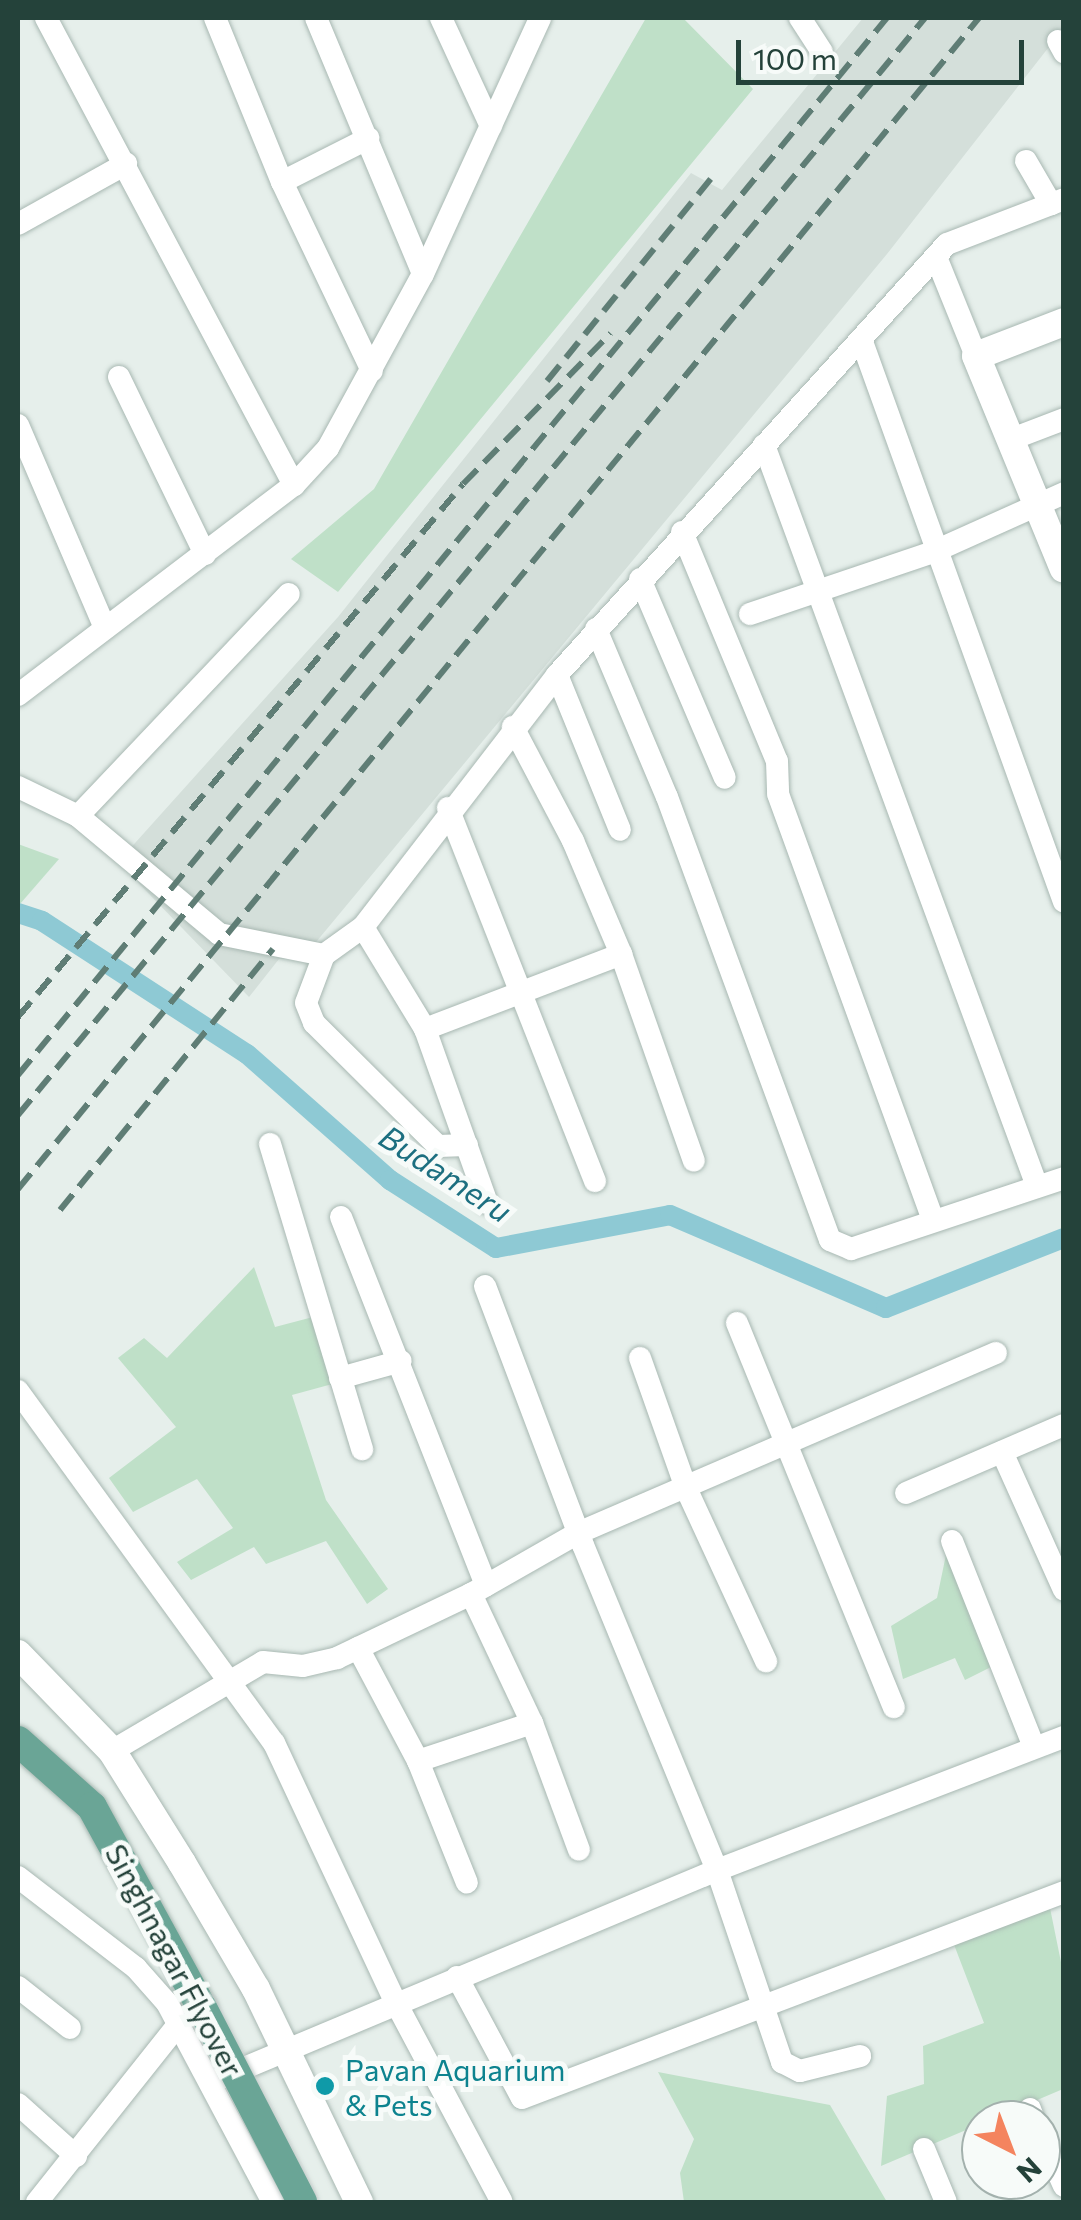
<!DOCTYPE html>
<html>
<head>
<meta charset="utf-8">
<style>
  body { margin:0 }
  #map { position:relative; width:1081px; height:2220px; overflow:hidden; background:#e6efeb; font-family:Commissioner,sans-serif }
  div>[style] { position:absolute }
  [style*='--x'] { left:calc(var(--x)*1px); top:calc(var(--y)*1px); width:calc(var(--w)*1px); rotate:calc(var(--a)*1deg) }
  .built>* { inset:0; background:#d4dfda }
  .green>* { inset:0; background:#bfe0c8 }
  .canal>* { height:20px; margin:-10px; padding:0 10px; transform-origin:10px; border-radius:10px; background:#8ec9d4 }
  .roads { filter:drop-shadow(0 0 2px #a8b8b2) drop-shadow(0 0 2px #a8b8b2) }
  .minor>* { height:22px; margin:-11px; padding:0 11px; transform-origin:11px; border-radius:11px; background:#fff }
  .tertiary>* { height:28px; margin:-14px; padding:0 14px; transform-origin:14px; border-radius:14px; background:#fff }
  .primary>* { height:30px; margin:-15px; padding:0 15px; transform-origin:15px; border-radius:15px; background:#6aa596 }
  .rail>* { height:6px; margin-top:-3px; transform-origin:0; background:repeating-linear-gradient(90deg,#5f7d75 0 20px,transparent 0 30px) }
  .bridges { filter:drop-shadow(0 0 2px #c2cac8) drop-shadow(0 0 2px #c2cac8) }
  .primary-bridge>* { height:30px; margin:-15px; padding:0 15px; transform-origin:15px; border-radius:15px; background:#6aa596 }
  .dots>* { width:28px; height:28px; translate:-50% -50%; box-sizing:border-box; border:5px solid #f7fbf9; border-radius:50% }
  span { translate:-50% -50%; white-space:nowrap; text-align:center; line-height:1.15; -webkit-text-stroke:10px #f7fbf9; paint-order:stroke }
  .street-label { font-size:30px; color:#24423a }
  .culture-label { font-size:30px; color:#0d838f }
  .left { translate:0 -50%; text-align:left }
  .water-label { font-size:32px; color:#1c6f80; font-style:italic }
  .frame { position:absolute; inset:0; border:20px solid #24423a; pointer-events:none }
  .north { position:absolute; left:961px; top:2100px; width:100px; height:100px; box-sizing:border-box; background:#f7fbf9; border:2px solid #a3b1ad; border-radius:50%; rotate:138deg; font-size:28px; font-weight:700; line-height:40px; text-align:center; color:#24423a }
  .north::after { content:''; display:block; margin:auto; width:35px; height:45px; background:#f4845f; clip-path:polygon(50% 0,100% 100%,50% 72%,0 100%) }
  .scale { position:absolute; left:736px; top:40px; width:288px; height:45px; box-sizing:border-box; border:5px solid #24423a; border-top:0; padding-left:12px; font-size:30px; line-height:35px; white-space:nowrap; color:#24423a; -webkit-text-stroke:8px #f7fbf9; paint-order:stroke }
</style>
</head>
<body>
<div id="map">
  <div class="built">
    <div style="clip-path:polygon(863px 18px,1063px 18px,1063px 29px,887px 254px,302px 959px,279px 959px,249px 997px,118px 862px,338px 617px,691px 173px,722px 190px)"></div>
  </div>
  <div class="green">
    <div style="clip-path:polygon(646px 18px,683px 18px,753px 89px,338px 592px,291px 559px,374px 489px)"></div>
    <div style="clip-path:polygon(18px 844px,59px 859px,20px 904px,18px 903px)"></div>
    <div style="clip-path:polygon(254px 1267px,275px 1327px,313px 1317px,336px 1383px,292px 1395px,326px 1500px,388px 1589px,367px 1604px,326px 1541px,266px 1564px,254px 1547px,191px 1580px,177px 1562px,233px 1528px,197px 1479px,133px 1512px,109px 1478px,176px 1427px,118px 1358px,144px 1338px,167px 1358px)"></div>
    <div style="clip-path:polygon(947px 1550px,991px 1667px,965px 1680px,955px 1658px,903px 1679px,891px 1626px,937px 1598px)"></div>
    <div style="clip-path:polygon(1050px 1908px,1063px 1972px,1063px 2089px,881px 2166px,887px 2096px,924px 2084px,923px 2046px,984px 2023px,953px 1942px)"></div>
    <div style="clip-path:polygon(658px 2072px,830px 2105px,887px 2202px,684px 2202px,680px 2173px,694px 2139px)"></div>
  </div>
  <div class="canal">
    <div style="--x:18;--y:913;--w:25;--a:18"></div>
    <div style="--x:42;--y:921;--w:244;--a:33"></div>
    <div style="--x:247;--y:1054;--w:191;--a:41.4"></div>
    <div style="--x:390;--y:1180;--w:126;--a:32.7"></div>
    <div style="--x:496;--y:1248;--w:177;--a:-10.7"></div>
    <div style="--x:670;--y:1215;--w:235;--a:23.3"></div>
    <div style="--x:886;--y:1308;--w:191;--a:-21.5"></div>
  </div>
  <div class="roads">
    <div class="minor">
      <div style="--x:46;--y:18;--w:529;--a:62.03"></div>
      <div style="--x:215;--y:18;--w:177;--a:67.8"></div>
      <div style="--x:282;--y:182;--w:209;--a:64.5"></div>
      <div style="--x:316;--y:18;--w:277;--a:67.3"></div>
      <div style="--x:441;--y:18;--w:119;--a:65.2"></div>
      <div style="--x:800;--y:18;--w:40;--a:57.1"></div>
      <div style="--x:1058;--y:41;--w:13;--a:61"></div>
      <div style="--x:1026;--y:161;--w:50;--a:59.8"></div>
      <div style="--x:282;--y:182;--w:97;--a:-26.8"></div>
      <div style="--x:18;--y:224;--w:124;--a:-29.1"></div>
      <div style="--x:936;--y:257;--w:107;--a:68"></div>
      <div style="--x:861;--y:339;--w:598;--a:70.17"></div>
      <div style="--x:119;--y:377;--w:197;--a:64.1"></div>
      <div style="--x:18;--y:425;--w:221;--a:66.8"></div>
      <div style="--x:1012;--y:439;--w:56;--a:-21"></div>
      <div style="--x:764;--y:445;--w:790;--a:69.78"></div>
      <div style="--x:682;--y:532;--w:248;--a:67.5"></div>
      <div style="--x:777;--y:761;--w:33;--a:88"></div>
      <div style="--x:778;--y:794;--w:454;--a:70"></div>
      <div style="--x:640;--y:579;--w:216;--a:66.9"></div>
      <div style="--x:750;--y:614;--w:193;--a:-18.7"></div>
      <div style="--x:933;--y:552;--w:144;--a:-24.2"></div>
      <div style="--x:596;--y:629;--w:182;--a:67.1"></div>
      <div style="--x:667;--y:797;--w:472;--a:69.8"></div>
      <div style="--x:830;--y:1240;--w:23;--a:23"></div>
      <div style="--x:851;--y:1249;--w:225;--a:-18.4"></div>
      <div style="--x:557;--y:675;--w:167;--a:67.9"></div>
      <div style="--x:18;--y:695;--w:347;--a:-37.3"></div>
      <div style="--x:294;--y:485;--w:50;--a:-47.4"></div>
      <div style="--x:328;--y:448;--w:198;--a:-61.4"></div>
      <div style="--x:423;--y:274;--w:281;--a:-65.4"></div>
      <div style="--x:18;--y:787;--w:67;--a:25.8"></div>
      <div style="--x:78;--y:816;--w:184;--a:39.9"></div>
      <div style="--x:219;--y:934;--w:107;--a:11.3"></div>
      <div style="--x:324;--y:955;--w:48;--a:-35.7"></div>
      <div style="--x:448;--y:808;--w:401;--a:68.5"></div>
      <div style="--x:78;--y:816;--w:306;--a:-46.5"></div>
      <div style="--x:621;--y:954;--w:219;--a:70.6"></div>
      <div style="--x:324;--y:955;--w:51;--a:110.6"></div>
      <div style="--x:306;--y:1003;--w:22;--a:68"></div>
      <div style="--x:314;--y:1023;--w:175;--a:44.8"></div>
      <div style="--x:438;--y:1146;--w:29;--a:-2"></div>
      <div style="--x:425;--y:1029;--w:210;--a:-20.9"></div>
      <div style="--x:621;--y:954;--w:123;--a:-113"></div>
      <div style="--x:573;--y:841;--w:129;--a:-117.8"></div>
      <div style="--x:270;--y:1144;--w:319;--a:73.2"></div>
      <div style="--x:487;--y:1203;--w:185;--a:-109.6"></div>
      <div style="--x:425;--y:1029;--w:119;--a:-121.3"></div>
      <div style="--x:363;--y:927;--w:318;--a:-52.4"></div>
      <div style="--x:557;--y:675;--w:581;--a:-47.86"></div>
      <div style="--x:947;--y:244;--w:125;--a:-21"></div>
      <div style="--x:341;--y:1217;--w:396;--a:68.5"></div>
      <div style="--x:485;--y:1286;--w:277;--a:69.3"></div>
      <div style="--x:583;--y:1545;--w:352;--a:67.6"></div>
      <div style="--x:717;--y:1870;--w:203;--a:71.3"></div>
      <div style="--x:782;--y:2062;--w:20;--a:27"></div>
      <div style="--x:800;--y:2071;--w:62;--a:-14"></div>
      <div style="--x:737;--y:1323;--w:415;--a:67.8"></div>
      <div style="--x:640;--y:1358;--w:138;--a:70.5"></div>
      <div style="--x:686;--y:1488;--w:191;--a:65.2"></div>
      <div style="--x:340;--y:1378;--w:63;--a:-15.6"></div>
      <div style="--x:18;--y:1391;--w:435;--a:54"></div>
      <div style="--x:274;--y:1743;--w:287;--a:64.9"></div>
      <div style="--x:396;--y:2003;--w:225;--a:62"></div>
      <div style="--x:1002;--y:1452;--w:151;--a:65.8"></div>
      <div style="--x:906;--y:1493;--w:172;--a:-23.3"></div>
      <div style="--x:952;--y:1541;--w:222;--a:68.3"></div>
      <div style="--x:471;--y:1594;--w:143;--a:64.7"></div>
      <div style="--x:532;--y:1723;--w:135;--a:69.7"></div>
      <div style="--x:358;--y:1648;--w:128;--a:62"></div>
      <div style="--x:418;--y:1761;--w:131;--a:68.1"></div>
      <div style="--x:112;--y:1751;--w:175;--a:-30.5"></div>
      <div style="--x:263;--y:1662;--w:40;--a:5.7"></div>
      <div style="--x:303;--y:1666;--w:35;--a:-13"></div>
      <div style="--x:337;--y:1658;--w:148;--a:-25.5"></div>
      <div style="--x:471;--y:1594;--w:123;--a:-29.7"></div>
      <div style="--x:578;--y:1533;--w:455;--a:-23.3"></div>
      <div style="--x:418;--y:1761;--w:120;--a:-18.4"></div>
      <div style="--x:18;--y:1877;--w:149;--a:37.6"></div>
      <div style="--x:136;--y:1968;--w:47;--a:48.5"></div>
      <div style="--x:167;--y:2003;--w:225;--a:62"></div>
      <div style="--x:457;--y:1977;--w:137;--a:61.8"></div>
      <div style="--x:522;--y:2098;--w:580;--a:-20.81"></div>
      <div style="--x:18;--y:1987;--w:66;--a:38.3"></div>
      <div style="--x:211;--y:2082;--w:549;--a:-22.73"></div>
      <div style="--x:717;--y:1870;--w:372;--a:-21"></div>
      <div style="--x:18;--y:2104;--w:78;--a:41.9"></div>
      <div style="--x:1030;--y:2109;--w:12;--a:70"></div>
      <div style="--x:1041;--y:2135;--w:56;--a:65.7"></div>
      <div style="--x:924;--y:2149;--w:57;--a:67.5"></div>
      <div style="--x:37;--y:2202;--w:225;--a:-51.5"></div>
    </div>
    <div class="tertiary">
      <div style="--x:1064;--y:322;--w:94;--a:158.9"></div>
      <div style="--x:976;--y:356;--w:230;--a:67.6"></div>
      <div style="--x:18;--y:1654;--w:135;--a:45.9"></div>
      <div style="--x:112;--y:1751;--w:132;--a:58"></div>
      <div style="--x:182;--y:1863;--w:146;--a:59.6"></div>
      <div style="--x:256;--y:1989;--w:237;--a:64.2"></div>
    </div>
    <div class="primary">
      <div style="--x:18;--y:1741;--w:99;--a:41.7"></div>
      <div style="--x:92;--y:1807;--w:229;--a:61.3"></div>
    </div>
  </div>
  <div class="rail">
    <div style="--x:547;--y:381;--w:265;--a:-51"></div>
    <div style="--x:18;--y:1017;--w:694;--a:-50.14"></div>
    <div style="--x:463;--y:484;--w:211;--a:-45.6"></div>
    <div style="--x:18;--y:1075;--w:1368;--a:-50.58"></div>
    <div style="--x:18;--y:1115;--w:1423;--a:-50.42"></div>
    <div style="--x:18;--y:1189;--w:1515;--a:-50.63"></div>
    <div style="--x:60;--y:1210;--w:337;--a:-50.8"></div>
  </div>
  <div class="bridges">
    <div class="primary-bridge">
      <div style="--x:202;--y:2008;--w:218;--a:62.7"></div>
    </div>
  </div>
  <div class="dots">
    <div style="left:325px;top:2086px;background:#0f9aa8"></div>
  </div>
  <div class="street-label">
    <span style="left:175px;top:1960px;rotate:62deg">Singhnagar Flyover</span>
  </div>
  <div class="culture-label">
    <span class="left" style="left:345px;top:2086px">Pavan Aquarium<br>&amp; Pets</span>
  </div>
  <div class="water-label">
    <span style="left:446px;top:1173px;rotate:33deg">Budameru</span>
  </div>
  <div class="frame"></div>
  <div class="north">N</div>
  <div class="scale">100 m</div>
</div>
</body>
</html>
